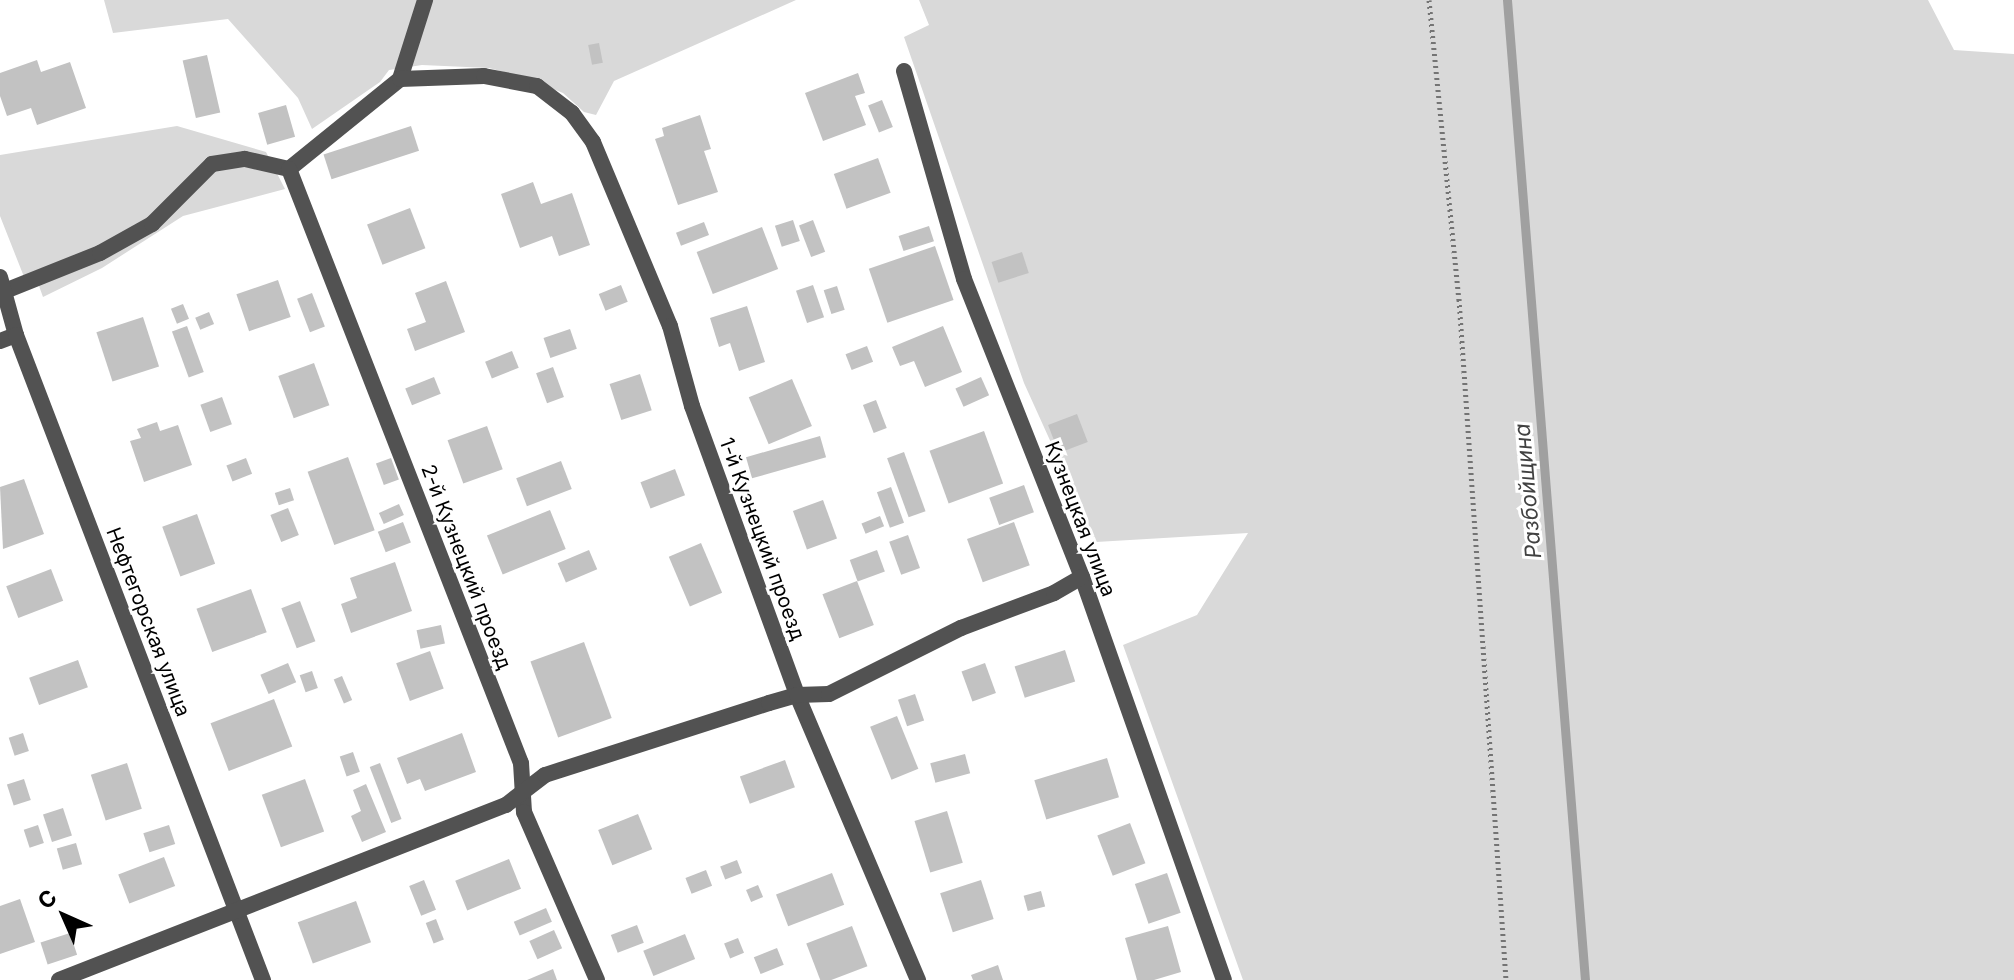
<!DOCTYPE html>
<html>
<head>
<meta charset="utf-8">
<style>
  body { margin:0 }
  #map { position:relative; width:2014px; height:980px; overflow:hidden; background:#fff; font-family:Inter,sans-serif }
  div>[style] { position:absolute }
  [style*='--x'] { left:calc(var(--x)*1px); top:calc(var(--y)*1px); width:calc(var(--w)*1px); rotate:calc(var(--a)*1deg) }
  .green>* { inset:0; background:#d9d9d9 }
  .stream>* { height:9px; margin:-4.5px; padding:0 4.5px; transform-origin:4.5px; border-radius:4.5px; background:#a0a0a0 }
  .building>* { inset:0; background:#c2c2c2; transform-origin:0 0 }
  .path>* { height:5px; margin-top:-2.5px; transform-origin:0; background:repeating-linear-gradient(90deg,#747474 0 2px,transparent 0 6px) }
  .service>* { height:16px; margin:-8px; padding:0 8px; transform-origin:8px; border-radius:8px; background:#525252 }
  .minor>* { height:16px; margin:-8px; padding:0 8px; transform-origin:8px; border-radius:8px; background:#525252 }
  span { translate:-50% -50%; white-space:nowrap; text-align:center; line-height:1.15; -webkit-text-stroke:6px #fff; paint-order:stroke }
  .street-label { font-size:20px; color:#000 }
  .water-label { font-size:22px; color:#414141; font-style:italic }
  .north { position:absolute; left:24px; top:876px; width:80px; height:80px; -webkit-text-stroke:6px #fff; paint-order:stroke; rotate:315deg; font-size:22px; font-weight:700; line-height:32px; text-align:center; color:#000 }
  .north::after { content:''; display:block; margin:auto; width:28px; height:36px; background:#000; clip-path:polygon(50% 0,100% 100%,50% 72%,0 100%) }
</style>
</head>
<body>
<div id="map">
  <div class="green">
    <div style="clip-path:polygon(104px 0,796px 0,614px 81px,596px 115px,584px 112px,563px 93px,524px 77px,489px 68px,422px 65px,389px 70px,380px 82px,312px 129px,298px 98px,228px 19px,113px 33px)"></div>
    <div style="clip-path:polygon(919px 0,1928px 0,1954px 50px,2014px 54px,2014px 980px,1243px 980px,1123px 645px,1197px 615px,1248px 533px,1096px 542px,1024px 383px,904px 37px,929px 25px)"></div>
    <div style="clip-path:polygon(177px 126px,266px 152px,285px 189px,183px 216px,102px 268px,43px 297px,39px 286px,28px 287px,0 216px,0 155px)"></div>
  </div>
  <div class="stream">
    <div style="--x:1507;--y:0;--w:983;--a:85.45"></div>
  </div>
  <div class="building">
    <div style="left:599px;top:43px;width:20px;height:11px;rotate:79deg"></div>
    <div style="left:207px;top:55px;width:59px;height:25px;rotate:77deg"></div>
    <div style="clip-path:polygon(37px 60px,41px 72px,70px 62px,86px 108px,37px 125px,31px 108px,7px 116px,0 96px,0 73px)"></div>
    <div style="clip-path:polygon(858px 73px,865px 93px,855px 96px,866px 125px,823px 141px,805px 93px)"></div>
    <div style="left:882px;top:100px;width:29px;height:15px;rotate:68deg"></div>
    <div style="left:286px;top:105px;width:33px;height:29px;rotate:74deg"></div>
    <div style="clip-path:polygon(700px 115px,711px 149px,704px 151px,718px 192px,678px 205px,655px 139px,664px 136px,662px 128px)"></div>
    <div style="left:411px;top:126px;width:26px;height:92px;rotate:72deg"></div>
    <div style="left:878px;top:158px;width:37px;height:47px;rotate:70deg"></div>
    <div style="clip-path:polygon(533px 182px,541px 204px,572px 193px,590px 245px,559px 256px,552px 236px,520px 248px,501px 194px)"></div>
    <div style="left:410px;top:208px;width:43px;height:46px;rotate:69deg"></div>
    <div style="left:793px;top:220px;width:22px;height:19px;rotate:72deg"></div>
    <div style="left:813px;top:220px;width:34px;height:15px;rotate:69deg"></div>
    <div style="left:704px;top:222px;width:14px;height:30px;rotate:69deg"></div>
    <div style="left:929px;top:226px;width:16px;height:32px;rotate:72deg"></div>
    <div style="left:762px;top:227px;width:45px;height:70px;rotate:69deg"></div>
    <div style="left:935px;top:246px;width:57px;height:70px;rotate:71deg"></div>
    <div style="left:1022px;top:252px;width:22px;height:32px;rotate:72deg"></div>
    <div style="left:278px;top:280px;width:39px;height:44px;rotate:71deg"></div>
    <div style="clip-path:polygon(446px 281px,465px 332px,415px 351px,407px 329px,426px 322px,415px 293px)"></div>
    <div style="left:621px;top:285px;width:18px;height:24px;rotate:68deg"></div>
    <div style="left:813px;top:285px;width:34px;height:18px;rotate:71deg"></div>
    <div style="left:837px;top:286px;width:25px;height:14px;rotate:72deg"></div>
    <div style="left:312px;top:293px;width:36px;height:16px;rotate:69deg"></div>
    <div style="left:183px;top:304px;width:16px;height:13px;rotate:68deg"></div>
    <div style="clip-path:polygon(747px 306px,765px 362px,739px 371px,730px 343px,719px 347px,710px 318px)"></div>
    <div style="left:209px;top:312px;width:13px;height:15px;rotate:67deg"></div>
    <div style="left:143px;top:317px;width:52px;height:49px;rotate:72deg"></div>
    <div style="left:187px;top:326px;width:49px;height:16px;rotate:70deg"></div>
    <div style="clip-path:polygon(943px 326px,962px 372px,925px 387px,914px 361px,900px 366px,892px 347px)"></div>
    <div style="left:570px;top:329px;width:21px;height:28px;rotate:71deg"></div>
    <div style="left:867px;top:346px;width:17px;height:23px;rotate:69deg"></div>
    <div style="left:512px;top:351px;width:18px;height:29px;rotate:68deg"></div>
    <div style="left:314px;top:363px;width:45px;height:38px;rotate:70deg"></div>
    <div style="left:553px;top:367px;width:32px;height:18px;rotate:70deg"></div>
    <div style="left:640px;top:374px;width:38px;height:32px;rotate:72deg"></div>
    <div style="left:434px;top:377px;width:18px;height:31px;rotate:68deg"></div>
    <div style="left:981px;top:377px;width:20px;height:28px;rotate:66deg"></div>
    <div style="left:792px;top:379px;width:51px;height:47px;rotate:67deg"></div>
    <div style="left:222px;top:397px;width:29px;height:23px;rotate:70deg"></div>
    <div style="left:876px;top:400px;width:30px;height:14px;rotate:69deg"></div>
    <div style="left:1077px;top:414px;width:30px;height:31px;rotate:69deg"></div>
    <div style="clip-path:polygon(157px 422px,160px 431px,178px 425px,192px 465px,144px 482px,130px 441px,141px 438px,137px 429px)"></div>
    <div style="left:487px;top:426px;width:46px;height:42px;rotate:70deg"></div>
    <div style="left:984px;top:431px;width:56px;height:58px;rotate:70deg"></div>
    <div style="left:820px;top:436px;width:22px;height:77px;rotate:74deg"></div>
    <div style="left:904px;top:452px;width:63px;height:18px;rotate:70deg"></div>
    <div style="left:348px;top:457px;width:78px;height:43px;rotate:70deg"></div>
    <div style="left:246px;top:458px;width:17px;height:21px;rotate:69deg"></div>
    <div style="left:391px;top:458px;width:23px;height:16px;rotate:70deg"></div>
    <div style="left:561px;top:461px;width:30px;height:48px;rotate:69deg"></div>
    <div style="left:675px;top:469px;width:28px;height:37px;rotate:69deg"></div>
    <div style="clip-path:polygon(24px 479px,44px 534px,3px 549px,0 487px)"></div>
    <div style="left:1024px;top:485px;width:29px;height:37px;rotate:70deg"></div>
    <div style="left:891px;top:487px;width:38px;height:15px;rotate:70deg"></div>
    <div style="left:290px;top:488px;width:13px;height:16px;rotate:72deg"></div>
    <div style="left:823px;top:500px;width:41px;height:32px;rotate:70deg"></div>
    <div style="left:399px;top:504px;width:12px;height:22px;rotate:66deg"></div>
    <div style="left:288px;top:508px;width:29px;height:19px;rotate:68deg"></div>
    <div style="left:550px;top:510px;width:42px;height:68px;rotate:68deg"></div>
    <div style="left:197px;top:514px;width:53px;height:37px;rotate:70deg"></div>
    <div style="left:880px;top:516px;width:11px;height:20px;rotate:68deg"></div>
    <div style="left:403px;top:522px;width:22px;height:27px;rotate:69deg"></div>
    <div style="left:1014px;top:522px;width:46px;height:50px;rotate:70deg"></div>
    <div style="left:908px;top:535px;width:35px;height:20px;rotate:70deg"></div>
    <div style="left:701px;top:543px;width:54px;height:35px;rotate:67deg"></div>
    <div style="left:589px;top:550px;width:21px;height:34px;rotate:67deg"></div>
    <div style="left:877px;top:550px;width:23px;height:29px;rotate:70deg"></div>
    <div style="clip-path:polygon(395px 562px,412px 611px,351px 633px,341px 604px,357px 598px,350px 578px)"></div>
    <div style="left:51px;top:569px;width:34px;height:48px;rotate:69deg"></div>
    <div style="left:857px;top:581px;width:47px;height:37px;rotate:69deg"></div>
    <div style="left:251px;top:589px;width:46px;height:58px;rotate:70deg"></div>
    <div style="left:300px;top:601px;width:43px;height:20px;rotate:69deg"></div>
    <div style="left:441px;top:625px;width:19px;height:25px;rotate:78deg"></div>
    <div style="left:584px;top:642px;width:81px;height:57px;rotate:70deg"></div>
    <div style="left:1065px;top:650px;width:33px;height:53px;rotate:72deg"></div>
    <div style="left:430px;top:651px;width:40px;height:36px;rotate:70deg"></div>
    <div style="left:78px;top:660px;width:29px;height:52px;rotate:70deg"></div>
    <div style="left:288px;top:663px;width:21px;height:30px;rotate:67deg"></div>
    <div style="left:985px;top:663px;width:32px;height:25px;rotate:70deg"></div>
    <div style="left:312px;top:671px;width:18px;height:13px;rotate:71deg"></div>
    <div style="left:342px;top:676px;width:26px;height:9px;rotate:67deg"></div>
    <div style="left:915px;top:694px;width:28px;height:18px;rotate:71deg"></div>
    <div style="left:274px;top:699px;width:51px;height:68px;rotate:69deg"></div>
    <div style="left:897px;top:716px;width:57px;height:29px;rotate:68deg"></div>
    <div style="left:23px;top:733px;width:19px;height:15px;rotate:72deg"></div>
    <div style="clip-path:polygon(462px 733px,476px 772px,425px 791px,420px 779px,407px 784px,397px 758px)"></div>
    <div style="left:353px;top:752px;width:21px;height:14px;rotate:71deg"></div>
    <div style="left:965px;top:754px;width:20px;height:36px;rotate:75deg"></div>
    <div style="left:1107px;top:758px;width:41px;height:76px;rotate:73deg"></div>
    <div style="left:785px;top:760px;width:29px;height:48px;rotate:70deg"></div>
    <div style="left:127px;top:763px;width:48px;height:38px;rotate:72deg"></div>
    <div style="left:380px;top:763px;width:60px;height:11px;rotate:69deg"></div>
    <div style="left:24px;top:779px;width:22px;height:18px;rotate:72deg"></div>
    <div style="left:305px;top:779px;width:56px;height:46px;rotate:70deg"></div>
    <div style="clip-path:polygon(366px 784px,386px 832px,362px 842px,351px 816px,361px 811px,353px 790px)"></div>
    <div style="left:63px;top:808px;width:29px;height:21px;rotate:72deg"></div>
    <div style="left:947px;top:811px;width:54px;height:34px;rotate:73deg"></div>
    <div style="left:638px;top:814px;width:38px;height:43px;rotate:68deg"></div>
    <div style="left:1130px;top:823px;width:43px;height:35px;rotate:69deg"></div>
    <div style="left:38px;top:825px;width:19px;height:15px;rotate:72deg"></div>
    <div style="left:169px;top:825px;width:20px;height:27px;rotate:72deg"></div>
    <div style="left:76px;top:843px;width:22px;height:20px;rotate:74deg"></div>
    <div style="left:164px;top:857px;width:31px;height:49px;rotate:69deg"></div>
    <div style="left:509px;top:859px;width:32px;height:58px;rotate:68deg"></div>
    <div style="left:737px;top:860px;width:14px;height:18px;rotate:69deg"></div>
    <div style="left:706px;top:870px;width:17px;height:22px;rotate:69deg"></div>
    <div style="left:832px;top:873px;width:34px;height:60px;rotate:69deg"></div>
    <div style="left:1167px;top:873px;width:42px;height:34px;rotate:71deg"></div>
    <div style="left:424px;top:880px;width:32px;height:16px;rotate:68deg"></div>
    <div style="left:981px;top:880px;width:41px;height:43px;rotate:72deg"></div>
    <div style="left:758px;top:885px;width:13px;height:13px;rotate:67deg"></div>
    <div style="left:1041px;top:891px;width:16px;height:18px;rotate:75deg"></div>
    <div style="clip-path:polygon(20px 899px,35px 942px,0 954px,0 906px)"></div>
    <div style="left:356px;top:901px;width:44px;height:62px;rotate:70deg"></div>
    <div style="left:546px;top:908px;width:15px;height:35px;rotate:67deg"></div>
    <div style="left:436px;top:919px;width:22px;height:11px;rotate:69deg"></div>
    <div style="left:637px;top:925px;width:19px;height:28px;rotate:69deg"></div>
    <div style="left:852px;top:926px;width:43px;height:49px;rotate:69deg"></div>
    <div style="clip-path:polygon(1168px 926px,1181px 972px,1154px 980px,1137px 980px,1125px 938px)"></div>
    <div style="left:554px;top:930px;width:20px;height:27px;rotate:66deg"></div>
    <div style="left:70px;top:933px;width:23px;height:31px;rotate:72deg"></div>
    <div style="left:685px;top:934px;width:27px;height:45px;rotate:68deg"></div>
    <div style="left:738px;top:938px;width:16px;height:15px;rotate:68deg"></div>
    <div style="left:777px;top:948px;width:18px;height:25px;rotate:68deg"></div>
    <div style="clip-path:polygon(998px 965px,1003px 980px,973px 980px,971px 975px)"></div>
    <div style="clip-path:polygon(553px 969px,557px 980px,527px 980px)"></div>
  </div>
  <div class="path">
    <div style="--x:1429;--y:0;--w:301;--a:84.3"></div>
    <div style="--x:1459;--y:299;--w:683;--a:86.05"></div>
  </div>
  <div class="service">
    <div style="--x:400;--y:79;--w:83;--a:-72.4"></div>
    <div style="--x:5;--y:291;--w:102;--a:-21.8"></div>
    <div style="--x:100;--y:253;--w:60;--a:-29.1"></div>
    <div style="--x:152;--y:224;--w:85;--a:-45"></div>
    <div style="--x:212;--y:164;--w:33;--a:-9"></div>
    <div style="--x:245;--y:159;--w:45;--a:12.8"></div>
    <div style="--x:289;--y:169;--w:143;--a:-39"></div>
    <div style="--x:400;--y:79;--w:84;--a:-2"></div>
    <div style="--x:484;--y:76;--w:54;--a:10.7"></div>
    <div style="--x:537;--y:86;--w:44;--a:37.6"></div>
    <div style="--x:0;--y:341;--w:17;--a:-21"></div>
  </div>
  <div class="minor">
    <div style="--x:904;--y:71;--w:216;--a:73.9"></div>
    <div style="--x:964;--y:279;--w:321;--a:68.4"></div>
    <div style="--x:1082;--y:577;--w:427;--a:70.6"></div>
    <div style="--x:572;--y:113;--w:36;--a:54"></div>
    <div style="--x:593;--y:142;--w:199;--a:67.3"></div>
    <div style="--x:670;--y:326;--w:83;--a:74.6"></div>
    <div style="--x:692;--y:406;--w:307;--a:70"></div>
    <div style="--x:797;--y:695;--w:310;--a:67"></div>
    <div style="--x:289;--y:169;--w:638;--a:68.67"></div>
    <div style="--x:521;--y:763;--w:49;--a:86.5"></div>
    <div style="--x:524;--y:812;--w:183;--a:66.5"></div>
    <div style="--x:0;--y:277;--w:60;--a:74.6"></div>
    <div style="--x:16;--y:335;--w:691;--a:69.05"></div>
    <div style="--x:59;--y:980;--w:480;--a:-21.4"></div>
    <div style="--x:506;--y:805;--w:49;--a:-37.6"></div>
    <div style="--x:545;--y:775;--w:235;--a:-17.8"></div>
    <div style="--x:769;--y:703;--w:29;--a:-16"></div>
    <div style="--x:797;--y:695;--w:32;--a:-2"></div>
    <div style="--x:829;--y:694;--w:148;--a:-26.6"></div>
    <div style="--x:961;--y:628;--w:99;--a:-20.6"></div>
    <div style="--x:1054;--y:593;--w:32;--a:-30"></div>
  </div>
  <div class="street-label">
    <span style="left:1080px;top:519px;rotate:69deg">Кузнецкая улица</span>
    <span style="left:762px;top:539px;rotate:70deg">1-й Кузнецкий проезд</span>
    <span style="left:466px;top:567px;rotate:69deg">2-й Кузнецкий проезд</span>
    <span style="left:148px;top:622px;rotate:69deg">Нефтегорская улица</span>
  </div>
  <div class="water-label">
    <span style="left:1528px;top:491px;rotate:-95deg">Разбойщина</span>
  </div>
  <div class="north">С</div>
</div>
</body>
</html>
